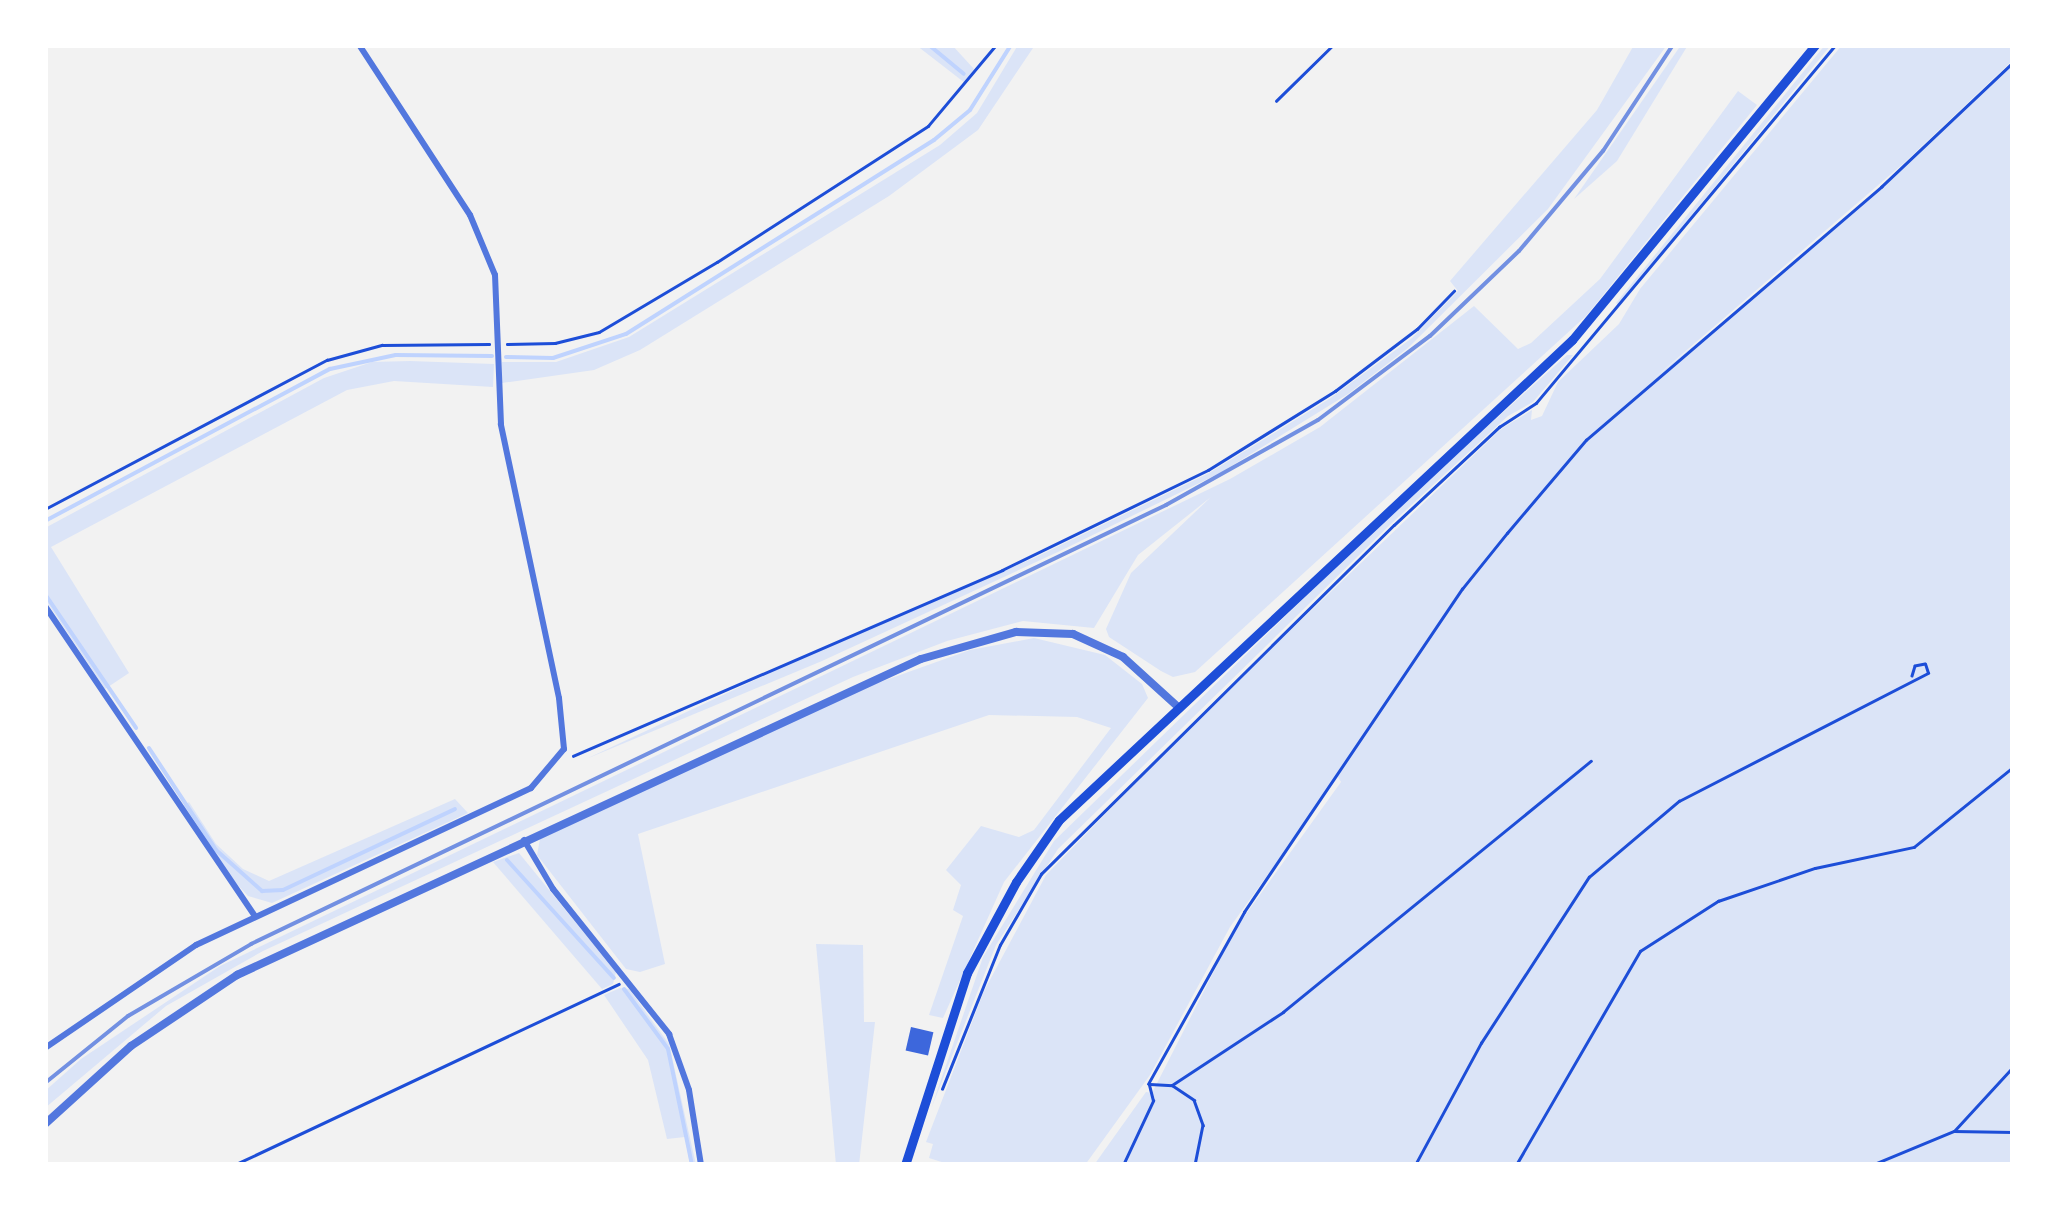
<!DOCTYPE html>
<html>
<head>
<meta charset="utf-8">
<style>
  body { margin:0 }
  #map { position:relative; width:2058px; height:1210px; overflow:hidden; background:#f2f2f2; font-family:"Space Grotesk",sans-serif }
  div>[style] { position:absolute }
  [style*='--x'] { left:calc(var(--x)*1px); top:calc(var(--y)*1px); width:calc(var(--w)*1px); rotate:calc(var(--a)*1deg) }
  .green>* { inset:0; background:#dbe4f7 }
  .stream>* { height:4px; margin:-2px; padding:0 2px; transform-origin:2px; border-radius:2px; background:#bfd3fe }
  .building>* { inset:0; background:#3d67dc; transform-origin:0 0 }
  .path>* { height:2.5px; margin:-1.25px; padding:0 1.25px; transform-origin:1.25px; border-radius:1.25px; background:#1d4ed8 }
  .minor>* { height:6px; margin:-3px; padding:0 3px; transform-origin:3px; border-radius:3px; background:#5277de }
  .tertiary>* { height:8px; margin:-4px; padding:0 4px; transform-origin:4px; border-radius:4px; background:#5277de }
  .secondary>* { height:9px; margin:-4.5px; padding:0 4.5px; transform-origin:4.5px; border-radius:4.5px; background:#1d4ed8 }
  .rail>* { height:4px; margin:-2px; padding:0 2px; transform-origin:2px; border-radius:2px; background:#7290e2 }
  span { translate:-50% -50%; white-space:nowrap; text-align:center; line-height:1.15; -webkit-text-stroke:9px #fff; paint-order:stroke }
  .frame { position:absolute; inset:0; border:48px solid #fff; pointer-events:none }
</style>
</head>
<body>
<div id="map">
  <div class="green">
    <div style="clip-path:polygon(916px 45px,952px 45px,974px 69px,965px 83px)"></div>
    <div style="clip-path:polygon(1018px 45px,1035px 45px,978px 130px,889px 196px,640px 350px,594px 370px,502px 383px,502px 362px,556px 362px,629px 337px,940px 145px,977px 113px)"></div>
    <div style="clip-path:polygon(1634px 45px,1667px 45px,1548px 209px,1408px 348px,1348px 394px,1220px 473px,1060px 551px,822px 661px,586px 759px,875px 624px,1034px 558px,1209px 473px,1329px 399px,1412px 338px,1458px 291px,1450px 281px,1597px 110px)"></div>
    <div style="clip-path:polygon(1681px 45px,1688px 45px,1617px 161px,1574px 199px)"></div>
    <div style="clip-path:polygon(1825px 45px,1831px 45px,1618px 305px,1616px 303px)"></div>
    <div style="clip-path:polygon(1842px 45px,2013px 45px,2013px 60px,1905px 162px,1652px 380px,1827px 236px,2013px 65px,2013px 1165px,1094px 1165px,1146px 1092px,1152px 1093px,1236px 928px,1341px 782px,1338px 777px,1230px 927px,1150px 1075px,1085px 1165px,951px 1165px,929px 1158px,933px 1144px,926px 1142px,984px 991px,1046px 875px,1201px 716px,1501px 429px,1532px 410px,1531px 420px,1542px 416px,1558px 382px,1619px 324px,1640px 289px)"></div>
    <div style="clip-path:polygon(1738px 91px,1757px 105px,1586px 316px,1195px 672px,1173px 677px,1161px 671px,1109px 637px,1106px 629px,1131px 573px,1211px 497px,1138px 555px,1094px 628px,1023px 621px,947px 641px,853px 677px,263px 951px,166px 1006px,45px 1108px,45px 1091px,81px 1059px,220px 966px,1230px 479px,1320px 427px,1474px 306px,1518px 349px,1531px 343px,1600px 279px)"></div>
    <div style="clip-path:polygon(1567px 355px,1573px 355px,1533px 402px,1508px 416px,1392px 523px,1058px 849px,996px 945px,931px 1109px,983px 957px,1054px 841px,1401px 504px)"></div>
    <div style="clip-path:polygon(410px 361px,494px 364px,493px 387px,394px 381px,347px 390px,51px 547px,129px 673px,105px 689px,45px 599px,45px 528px,324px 378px,372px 362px)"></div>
    <div style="clip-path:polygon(1034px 638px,1105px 655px,1142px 684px,1148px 698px,1004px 882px,943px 1018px,929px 1015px,963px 916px,953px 910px,961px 885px,946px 870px,981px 826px,1019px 837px,1034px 830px,1111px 728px,1077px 717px,989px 715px,638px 834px,665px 964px,640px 972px,626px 969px,537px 855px,540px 839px,872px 685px,970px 650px)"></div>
    <div style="clip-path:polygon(455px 799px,468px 813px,272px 903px,248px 896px,234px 881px,183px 806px,189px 802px,216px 844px,243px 869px,269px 881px)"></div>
    <div style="clip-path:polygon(519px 853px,616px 972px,613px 984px,602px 989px,493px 862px)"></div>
    <div style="clip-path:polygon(816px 944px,863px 945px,864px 1022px,875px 1022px,859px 1165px,836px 1165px)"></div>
    <div style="clip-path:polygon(620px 988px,629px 989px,669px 1044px,696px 1165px,690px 1165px,685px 1137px,667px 1139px,648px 1060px,604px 995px)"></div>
  </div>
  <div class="stream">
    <div style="--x:929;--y:45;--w:45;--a:39.6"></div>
    <div style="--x:506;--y:357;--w:47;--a:1.2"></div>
    <div style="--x:553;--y:358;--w:77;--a:-18.2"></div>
    <div style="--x:626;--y:334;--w:364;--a:-32.2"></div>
    <div style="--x:934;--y:140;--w:47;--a:-39.8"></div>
    <div style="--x:970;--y:110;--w:77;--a:-57.8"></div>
    <div style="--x:45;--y:521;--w:323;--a:-28.1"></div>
    <div style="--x:330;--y:369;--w:67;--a:-12"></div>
    <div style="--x:396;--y:355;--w:96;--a:0.6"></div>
    <div style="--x:45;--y:594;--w:162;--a:55.8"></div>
    <div style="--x:149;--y:748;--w:122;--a:56.7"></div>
    <div style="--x:216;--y:850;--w:62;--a:41.7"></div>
    <div style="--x:262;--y:891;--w:21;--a:-3"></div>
    <div style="--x:283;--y:890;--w:190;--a:-25.2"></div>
    <div style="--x:507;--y:860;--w:159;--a:47.8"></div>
    <div style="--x:624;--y:989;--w:74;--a:53.7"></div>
    <div style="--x:668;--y:1049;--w:118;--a:78.3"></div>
  </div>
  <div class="building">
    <div style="left:911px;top:1027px;width:23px;height:24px;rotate:13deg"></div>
  </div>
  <div class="path">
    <div style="--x:1276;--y:101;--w:80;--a:-44.5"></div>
    <div style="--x:507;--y:344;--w:48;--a:-1.2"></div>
    <div style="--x:555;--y:343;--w:45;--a:-14"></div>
    <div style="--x:599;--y:332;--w:137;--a:-30.7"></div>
    <div style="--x:717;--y:262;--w:251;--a:-32.8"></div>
    <div style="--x:928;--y:126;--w:106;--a:-50"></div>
    <div style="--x:45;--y:509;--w:319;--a:-27.9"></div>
    <div style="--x:327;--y:360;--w:57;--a:-15.3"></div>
    <div style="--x:382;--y:345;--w:107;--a:-0.5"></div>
    <div style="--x:573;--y:756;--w:468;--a:-23.4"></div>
    <div style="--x:1002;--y:570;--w:229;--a:-25.9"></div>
    <div style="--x:1208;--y:470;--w:150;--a:-31.9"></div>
    <div style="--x:1335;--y:391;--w:103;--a:-37.1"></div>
    <div style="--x:1417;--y:329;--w:53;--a:-45.8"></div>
    <div style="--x:1148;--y:1084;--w:197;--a:-60.8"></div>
    <div style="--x:1244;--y:912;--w:390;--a:-56"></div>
    <div style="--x:1462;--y:589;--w:72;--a:-51.2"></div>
    <div style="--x:1507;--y:533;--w:122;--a:-49.7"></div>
    <div style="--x:1586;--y:440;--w:389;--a:-40.6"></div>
    <div style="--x:1881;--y:187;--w:182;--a:-43.4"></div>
    <div style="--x:1150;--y:1084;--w:22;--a:3"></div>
    <div style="--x:1172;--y:1085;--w:27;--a:34"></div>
    <div style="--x:1194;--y:1100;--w:27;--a:70"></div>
    <div style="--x:1203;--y:1125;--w:41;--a:101.3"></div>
    <div style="--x:1172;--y:1085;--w:133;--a:-33.3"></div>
    <div style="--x:1283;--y:1012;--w:397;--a:-39.2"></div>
    <div style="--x:942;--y:1089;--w:155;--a:-68.1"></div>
    <div style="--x:1000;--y:945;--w:82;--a:-60"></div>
    <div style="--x:1041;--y:874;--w:496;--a:-44.7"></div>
    <div style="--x:1394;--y:525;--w:144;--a:-43"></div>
    <div style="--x:1499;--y:427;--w:44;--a:-33"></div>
    <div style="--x:1536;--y:403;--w:466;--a:-50.1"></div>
    <div style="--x:1955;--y:1130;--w:86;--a:-47.4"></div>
    <div style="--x:234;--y:1165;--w:425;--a:-25.2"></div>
    <div style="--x:1123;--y:1165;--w:71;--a:-64.9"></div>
    <div style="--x:1153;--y:1101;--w:16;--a:-104"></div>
    <div style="--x:1415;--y:1165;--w:139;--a:-61.6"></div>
    <div style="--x:1481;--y:1043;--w:198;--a:-57"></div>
    <div style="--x:1589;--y:877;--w:118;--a:-40.2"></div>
    <div style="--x:1679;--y:801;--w:280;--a:-27.2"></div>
    <div style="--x:1928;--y:673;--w:9;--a:-108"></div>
    <div style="--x:1925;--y:664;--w:10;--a:169"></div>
    <div style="--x:1915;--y:666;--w:10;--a:107"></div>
    <div style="--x:1516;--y:1165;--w:247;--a:-59.9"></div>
    <div style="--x:1640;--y:951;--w:93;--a:-32.7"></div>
    <div style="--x:1718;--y:901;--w:102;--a:-18.8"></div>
    <div style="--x:1815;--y:868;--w:101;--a:-12"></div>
    <div style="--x:1914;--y:847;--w:127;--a:-38.9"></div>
    <div style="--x:1872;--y:1165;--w:89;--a:-22.5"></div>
    <div style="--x:1954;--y:1131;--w:59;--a:1"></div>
  </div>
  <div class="minor">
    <div style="--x:45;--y:606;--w:374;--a:55.9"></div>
    <div style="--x:524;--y:840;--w:57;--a:59.4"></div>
    <div style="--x:553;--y:889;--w:186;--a:51.3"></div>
    <div style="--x:669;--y:1034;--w:59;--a:70.3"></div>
    <div style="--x:689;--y:1090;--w:76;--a:80.9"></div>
    <div style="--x:45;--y:1048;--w:183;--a:-34.3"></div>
    <div style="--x:196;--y:945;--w:370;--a:-25.1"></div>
    <div style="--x:531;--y:788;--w:51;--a:-49.8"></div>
    <div style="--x:564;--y:749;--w:51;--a:-95.6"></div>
    <div style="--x:559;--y:698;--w:280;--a:-102"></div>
    <div style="--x:501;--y:424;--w:149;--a:-92.3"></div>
    <div style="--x:495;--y:275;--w:65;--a:-112.6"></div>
    <div style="--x:470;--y:215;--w:203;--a:-123.1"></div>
  </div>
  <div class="tertiary">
    <div style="--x:45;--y:1124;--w:116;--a:-42.2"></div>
    <div style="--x:131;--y:1046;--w:128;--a:-33.8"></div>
    <div style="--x:237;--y:975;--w:753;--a:-24.8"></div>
    <div style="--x:921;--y:659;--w:99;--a:-15.9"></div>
    <div style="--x:1016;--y:632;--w:57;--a:2"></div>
    <div style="--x:1073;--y:634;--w:55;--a:24.7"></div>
    <div style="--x:1123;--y:657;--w:72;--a:42.2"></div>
  </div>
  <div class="secondary">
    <div style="--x:905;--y:1165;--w:202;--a:-72.1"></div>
    <div style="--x:967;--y:973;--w:103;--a:-61.7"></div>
    <div style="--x:1016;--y:882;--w:75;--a:-55.3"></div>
    <div style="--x:1059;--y:820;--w:703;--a:-43.1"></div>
    <div style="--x:1572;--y:340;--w:382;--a:-50.5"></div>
  </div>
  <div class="rail">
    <div style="--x:45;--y:1083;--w:107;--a:-38.9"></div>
    <div style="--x:128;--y:1016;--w:143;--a:-30.3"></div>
    <div style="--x:251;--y:944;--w:1015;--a:-25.63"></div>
    <div style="--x:1166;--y:505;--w:174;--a:-29.2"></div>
    <div style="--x:1318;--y:420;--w:140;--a:-36.9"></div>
    <div style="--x:1430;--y:336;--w:123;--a:-43.7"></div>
    <div style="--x:1519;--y:251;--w:131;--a:-50"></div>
    <div style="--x:1603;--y:151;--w:127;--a:-56.6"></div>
  </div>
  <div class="frame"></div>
</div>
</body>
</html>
